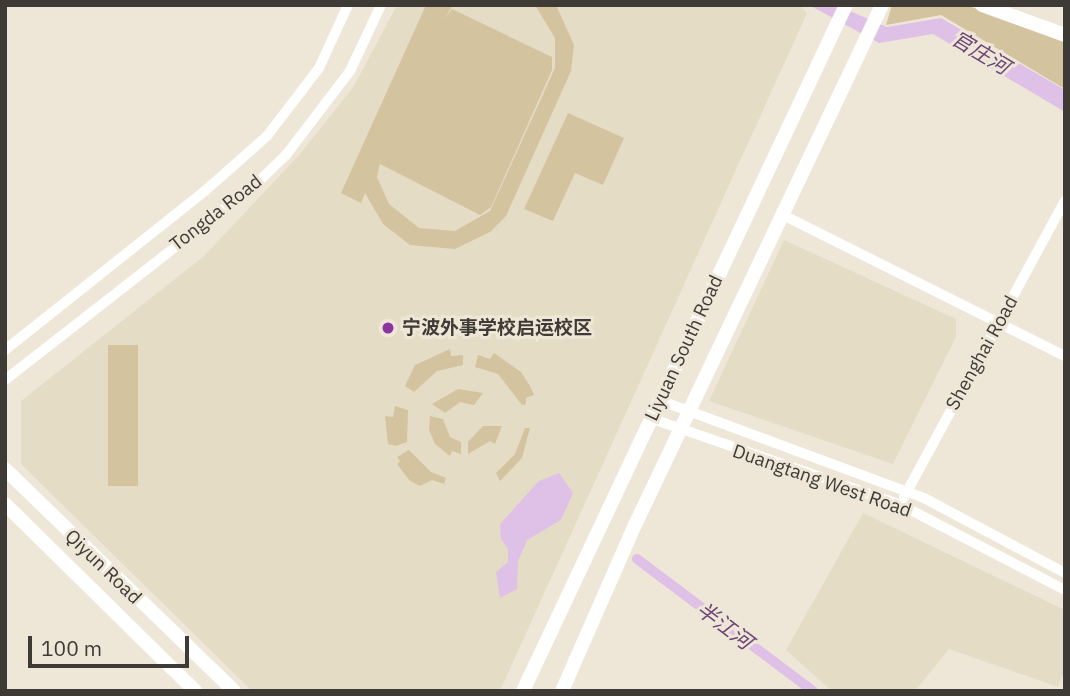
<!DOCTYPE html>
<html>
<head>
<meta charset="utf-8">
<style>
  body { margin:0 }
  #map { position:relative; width:1070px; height:696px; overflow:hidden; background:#eee7d8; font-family:"IBM Plex Sans","Noto Sans SC",sans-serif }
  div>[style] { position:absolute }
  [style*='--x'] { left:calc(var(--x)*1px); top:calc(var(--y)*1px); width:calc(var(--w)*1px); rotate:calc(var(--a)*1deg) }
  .built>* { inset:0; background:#e5dcc6 }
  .green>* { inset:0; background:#d4c39f; transform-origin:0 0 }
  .water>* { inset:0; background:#dfc0e6 }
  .canal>* { height:10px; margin:-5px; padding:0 5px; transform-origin:5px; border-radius:5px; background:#dfc0e6 }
  .minor>* { height:10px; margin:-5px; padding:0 5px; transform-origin:5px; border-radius:5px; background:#fff }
  .major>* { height:14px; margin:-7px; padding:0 7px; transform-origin:7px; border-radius:7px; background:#fff }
  .dots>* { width:19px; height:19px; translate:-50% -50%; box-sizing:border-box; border:4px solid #eee7d8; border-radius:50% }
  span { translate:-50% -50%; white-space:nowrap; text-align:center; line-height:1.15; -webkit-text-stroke:6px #eee7d8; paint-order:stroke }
  .street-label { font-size:19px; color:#3e3b36 }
  .poi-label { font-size:19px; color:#3e3b36; font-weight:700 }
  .left { translate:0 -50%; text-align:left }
  .water-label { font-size:21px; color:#6c4475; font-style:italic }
  .frame { position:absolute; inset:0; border:7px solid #3e3b36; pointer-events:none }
  .scale { position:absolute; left:28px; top:636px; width:161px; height:32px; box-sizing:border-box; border:4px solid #3e3b36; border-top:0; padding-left:9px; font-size:21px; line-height:24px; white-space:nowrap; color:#3e3b36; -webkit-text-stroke:5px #eee7d8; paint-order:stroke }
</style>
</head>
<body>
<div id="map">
  <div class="built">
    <div style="clip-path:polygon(397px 5px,799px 5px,807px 13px,500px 691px,252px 691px,21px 464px,21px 401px,204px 256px,300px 154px,354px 86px)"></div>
    <div style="clip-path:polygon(784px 240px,956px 319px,956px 337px,893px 464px,709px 401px)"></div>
    <div style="clip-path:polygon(863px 513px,1065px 610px,1065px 670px,1058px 687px,949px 649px,915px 691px,832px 691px,786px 650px)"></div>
  </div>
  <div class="green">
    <div style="clip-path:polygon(426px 5px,453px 5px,444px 19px,452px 9px,552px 57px,552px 70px,491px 207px,480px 215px,380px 164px,382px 153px,377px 177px,389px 204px,419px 228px,455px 231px,490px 211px,555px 68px,555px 38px,535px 5px,556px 5px,574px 45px,571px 71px,506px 216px,490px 232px,455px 249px,410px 245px,383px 224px,365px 193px,361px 203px,341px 193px)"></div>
    <div style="clip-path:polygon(892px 5px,966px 5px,1065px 42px,1065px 89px,941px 15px,886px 25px)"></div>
    <div style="clip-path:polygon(568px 113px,624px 138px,603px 185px,575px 173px,553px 221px,524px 209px)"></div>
    <div style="left:108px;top:345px;width:30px;height:141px"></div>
    <div style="clip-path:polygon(450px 349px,451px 356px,463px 355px,463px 365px,437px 371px,414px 392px,405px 386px,415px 365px)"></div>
    <div style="clip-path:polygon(494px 353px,521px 372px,530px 386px,534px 395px,526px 398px,526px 404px,522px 405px,498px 374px,475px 367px,478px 355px,490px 359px)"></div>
    <div style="clip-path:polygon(458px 389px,483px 393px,474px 405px,460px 402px,445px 413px,432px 404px)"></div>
    <div style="clip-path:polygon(395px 406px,408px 410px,407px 442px,396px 446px,388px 444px,385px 416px,393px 417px)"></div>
    <div style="clip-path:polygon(430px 416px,443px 419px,450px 437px,461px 442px,461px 454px,452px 451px,450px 456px,435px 444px,429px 430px)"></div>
    <div style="clip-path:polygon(483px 426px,502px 426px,495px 444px,490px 441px,468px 454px,468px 442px)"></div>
    <div style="clip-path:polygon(525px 428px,530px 428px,522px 458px,500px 481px,496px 473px,515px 454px)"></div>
    <div style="clip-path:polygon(409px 450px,431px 472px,446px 478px,444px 484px,432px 480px,420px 486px,410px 481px,397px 464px,400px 461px,397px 457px)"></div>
  </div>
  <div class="water">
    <div style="clip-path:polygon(809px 5px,836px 5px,887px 27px,941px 18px,1065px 90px,1065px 112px,933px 34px,879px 43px)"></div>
    <div style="clip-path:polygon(559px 473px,573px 493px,561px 520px,527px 540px,518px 561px,517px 589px,500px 598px,496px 572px,508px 562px,508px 549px,501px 539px,500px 524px,539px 481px)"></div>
  </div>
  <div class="canal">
    <div style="--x:637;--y:559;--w:220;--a:36.9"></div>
  </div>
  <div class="minor">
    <div style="--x:783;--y:215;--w:315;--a:26.6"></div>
    <div style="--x:5;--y:350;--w:257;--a:-38.5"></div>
    <div style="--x:206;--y:190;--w:81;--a:-41.5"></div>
    <div style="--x:267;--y:136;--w:86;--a:-52.6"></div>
    <div style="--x:319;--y:68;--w:69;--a:-65.3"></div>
    <div style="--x:5;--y:380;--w:317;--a:-38"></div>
    <div style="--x:255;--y:185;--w:43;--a:-44.1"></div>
    <div style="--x:286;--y:155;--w:106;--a:-52.7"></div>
    <div style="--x:350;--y:71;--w:73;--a:-64.8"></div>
    <div style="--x:659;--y:400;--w:283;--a:20.3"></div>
    <div style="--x:924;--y:498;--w:160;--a:28"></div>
    <div style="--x:650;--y:418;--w:266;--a:19.1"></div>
    <div style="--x:901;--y:505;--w:185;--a:27.4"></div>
    <div style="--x:904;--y:497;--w:337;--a:-61.5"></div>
  </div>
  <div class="major">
    <div style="--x:982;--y:5;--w:88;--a:19.9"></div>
    <div style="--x:5;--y:469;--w:319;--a:44.1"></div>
    <div style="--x:5;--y:504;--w:267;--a:44.5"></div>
    <div style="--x:523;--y:691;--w:758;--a:-64.79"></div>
    <div style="--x:562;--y:691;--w:181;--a:-66.3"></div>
    <div style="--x:635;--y:525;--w:576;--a:-64.59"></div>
  </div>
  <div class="dots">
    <div style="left:388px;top:328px;background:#8d34a0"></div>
  </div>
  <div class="street-label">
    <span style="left:216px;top:213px;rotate:-38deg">Tongda Road</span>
    <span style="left:684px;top:348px;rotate:-65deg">Liyuan South Road</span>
    <span style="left:982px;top:353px;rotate:-61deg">Shenghai Road</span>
    <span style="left:822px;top:481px;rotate:19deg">Duangtang West Road</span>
    <span style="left:103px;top:567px;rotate:44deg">Qiyun Road</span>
  </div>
  <div class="poi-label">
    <span class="left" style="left:402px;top:328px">宁波外事学校启运校区</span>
  </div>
  <div class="water-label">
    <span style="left:981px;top:52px;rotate:31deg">官庄河</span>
    <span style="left:725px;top:625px;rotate:37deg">半江河</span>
  </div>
  <div class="frame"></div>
  <div class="scale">100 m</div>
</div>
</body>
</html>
